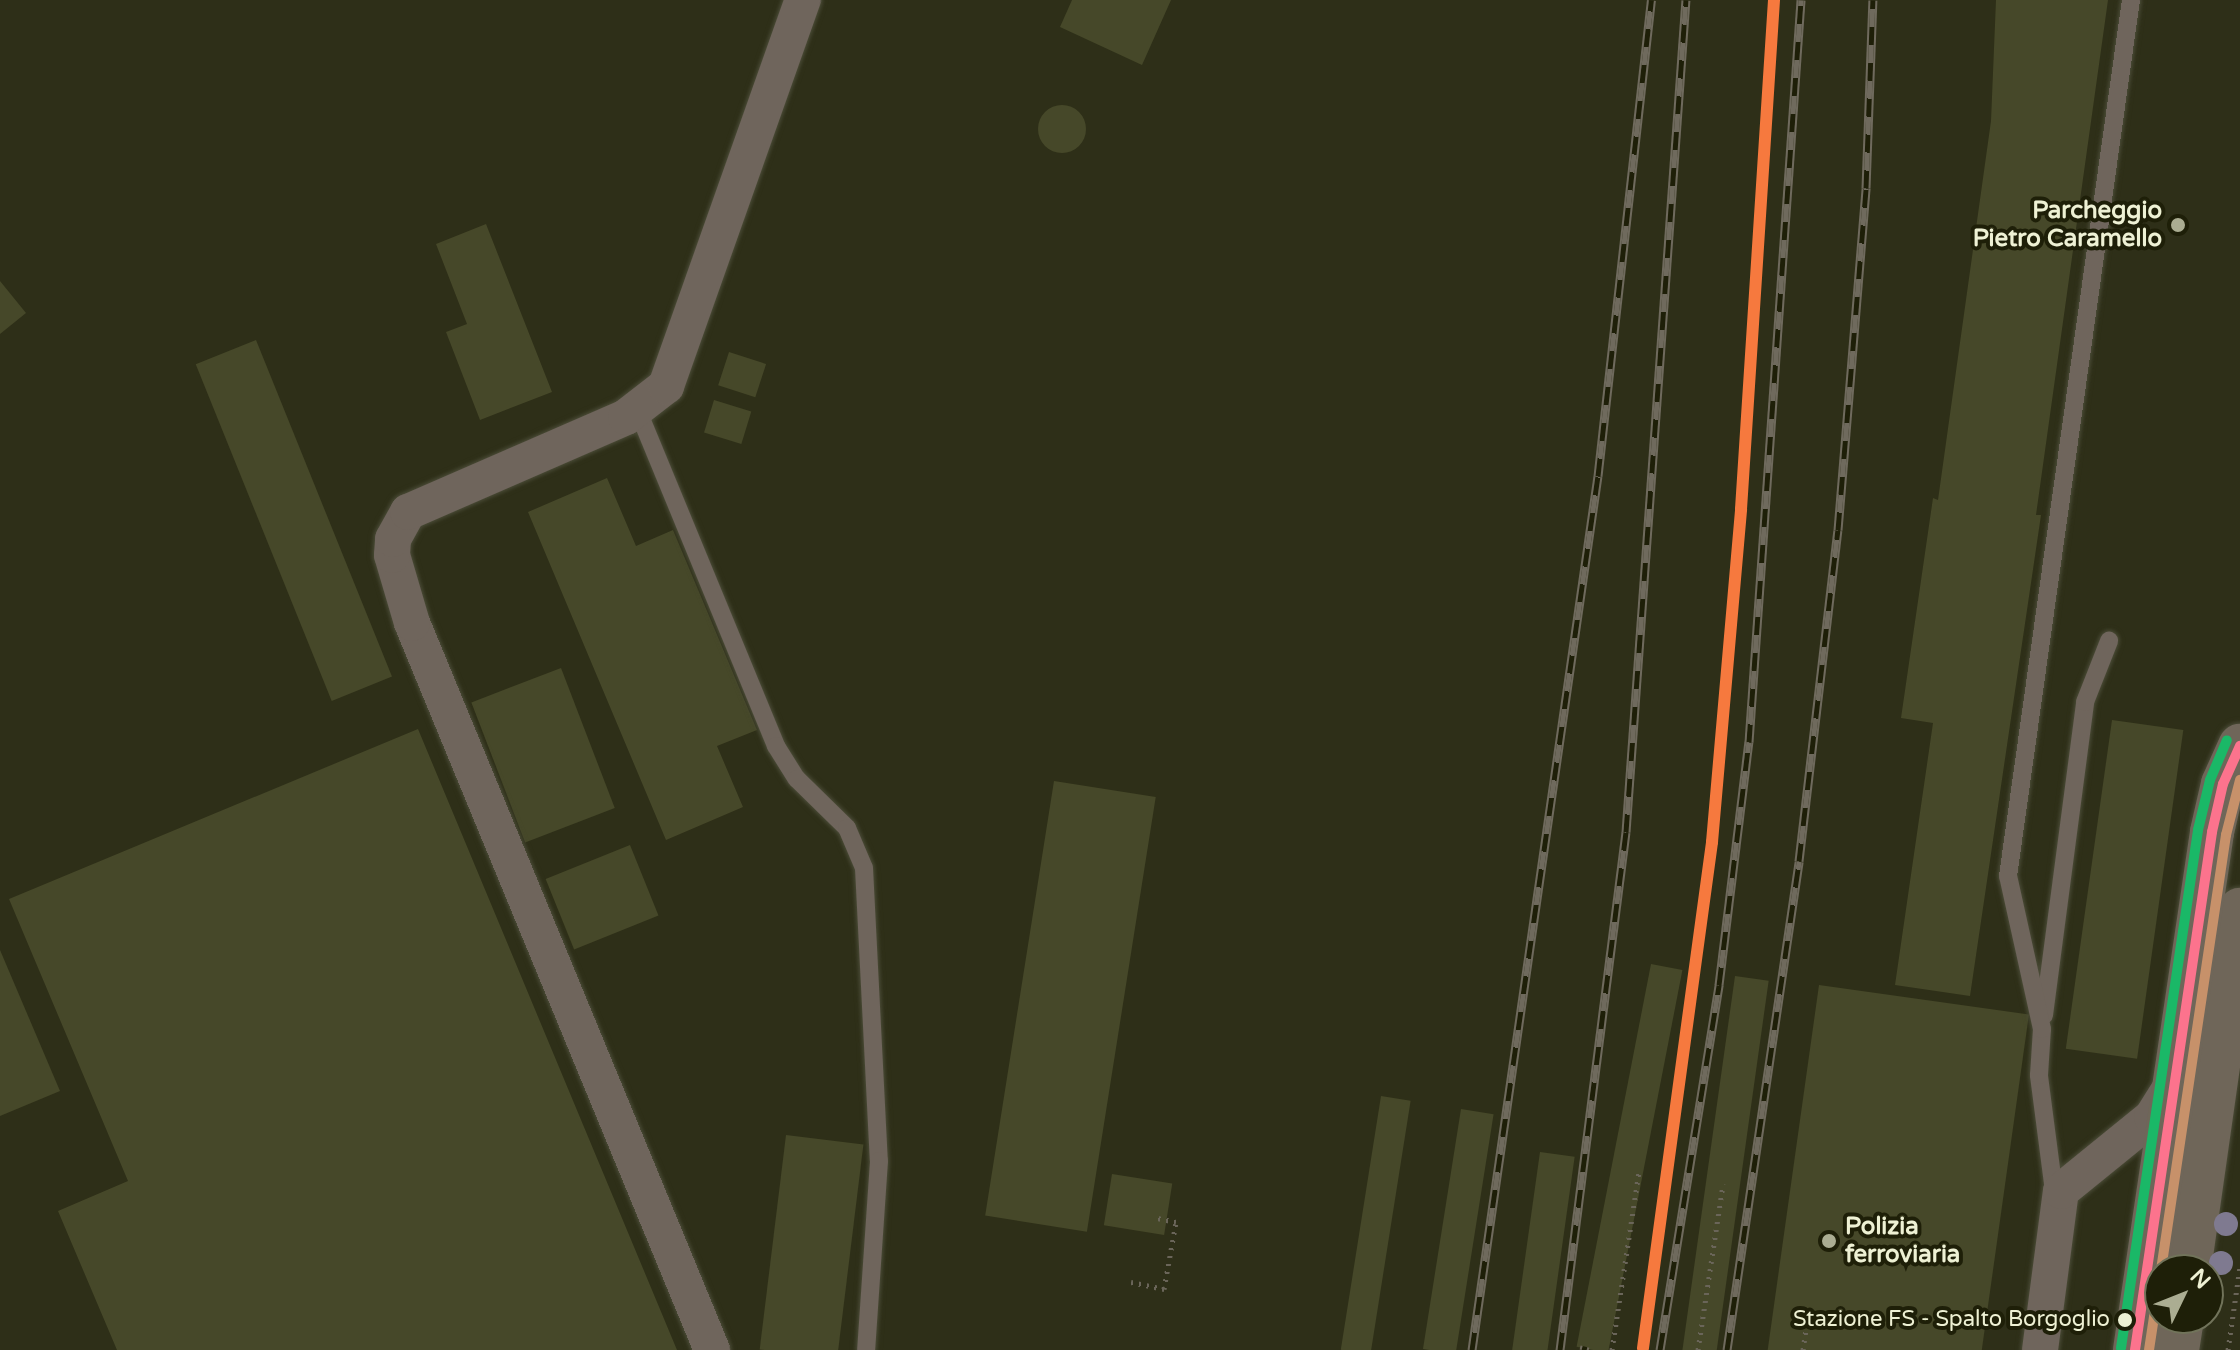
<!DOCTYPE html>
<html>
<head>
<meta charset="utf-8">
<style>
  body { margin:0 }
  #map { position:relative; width:2240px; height:1350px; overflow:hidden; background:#2e2f18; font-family:"Varela Round",sans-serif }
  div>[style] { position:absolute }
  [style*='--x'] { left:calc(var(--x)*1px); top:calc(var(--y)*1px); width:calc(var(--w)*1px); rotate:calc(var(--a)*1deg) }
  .building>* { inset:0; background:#464829; transform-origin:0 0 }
  .round { border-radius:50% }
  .path>* { height:5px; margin-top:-2.5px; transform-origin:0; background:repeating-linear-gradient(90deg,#6a6559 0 2px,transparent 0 8px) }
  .roads { filter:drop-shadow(0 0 2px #4b4c38) drop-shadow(0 0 2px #4b4c38) }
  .service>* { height:18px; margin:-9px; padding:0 9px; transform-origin:9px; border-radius:9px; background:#6f655c }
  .minor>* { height:36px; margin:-18px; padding:0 18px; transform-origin:18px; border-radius:18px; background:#6f655c }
  .secondary>* { height:44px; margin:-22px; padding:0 22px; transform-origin:22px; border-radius:22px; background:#6f6659 }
  .rail>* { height:9px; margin-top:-4.5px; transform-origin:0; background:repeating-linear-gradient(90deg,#1e1f08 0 18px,#6f6a5d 0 36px); box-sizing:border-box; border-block:2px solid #6f6a5d }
  .bus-1>* { height:10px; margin:-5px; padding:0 5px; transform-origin:5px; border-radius:5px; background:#fc738d }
  .bus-2>* { height:10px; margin:-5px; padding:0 5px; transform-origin:5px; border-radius:5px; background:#c7916a }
  .bus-3>* { height:10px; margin:-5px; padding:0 5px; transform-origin:5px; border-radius:5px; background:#1ab867 }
  .rail-1>* { height:12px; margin:-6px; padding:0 6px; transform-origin:6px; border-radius:6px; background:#f6793e }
  .trees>* { width:24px; height:24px; margin:-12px; border-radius:50%; background:#7f7a90 }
  .dots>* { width:22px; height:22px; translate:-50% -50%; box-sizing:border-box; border:4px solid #1e1f08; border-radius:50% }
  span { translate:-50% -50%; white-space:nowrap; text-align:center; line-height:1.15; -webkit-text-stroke:8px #1e1f08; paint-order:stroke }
  .bus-label { font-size:22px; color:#eef1d4 }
  .right { translate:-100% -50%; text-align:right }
  .poi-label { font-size:24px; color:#eef1d4; font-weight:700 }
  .left { translate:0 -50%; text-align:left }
  .north { position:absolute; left:2144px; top:1254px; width:80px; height:80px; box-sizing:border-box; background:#1e1f08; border:2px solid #71735a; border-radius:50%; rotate:47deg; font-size:22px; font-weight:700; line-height:32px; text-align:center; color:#eef1d4 }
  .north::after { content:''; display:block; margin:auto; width:28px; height:36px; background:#abad92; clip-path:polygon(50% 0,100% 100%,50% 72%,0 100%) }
</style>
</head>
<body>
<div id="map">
  <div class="building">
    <div style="clip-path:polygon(1072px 0,1171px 0,1142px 65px,1060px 27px)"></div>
    <div style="clip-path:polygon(1996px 0,2108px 0,2036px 515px,2041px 515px,1970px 996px,1895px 985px,1933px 723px,1901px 718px,1933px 498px,1938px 500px,1991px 121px)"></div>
    <div class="round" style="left:1038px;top:105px;width:48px;height:48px"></div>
    <div style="clip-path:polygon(486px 224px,552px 392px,480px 420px,446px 332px,467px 324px,436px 244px)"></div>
    <div style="clip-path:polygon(0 281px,26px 313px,0 334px)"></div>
    <div style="left:256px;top:340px;width:363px;height:65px;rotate:68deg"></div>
    <div style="left:729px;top:352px;width:39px;height:35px;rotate:18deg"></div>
    <div style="left:714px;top:400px;width:39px;height:34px;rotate:17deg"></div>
    <div style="clip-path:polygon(607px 478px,636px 546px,673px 530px,757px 730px,717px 746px,743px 807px,666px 840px,528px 512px)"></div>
    <div style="left:561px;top:668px;width:150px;height:96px;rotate:69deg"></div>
    <div style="left:2112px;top:720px;width:72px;height:332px;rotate:8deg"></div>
    <div style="clip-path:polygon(418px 729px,677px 1350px,117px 1350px,58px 1211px,128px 1181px,9px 899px)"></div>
    <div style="left:1054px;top:781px;width:103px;height:440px;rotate:9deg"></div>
    <div style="left:630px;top:845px;width:76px;height:91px;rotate:68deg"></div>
    <div style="clip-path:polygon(0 950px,60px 1091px,0 1116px)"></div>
    <div style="left:1651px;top:964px;width:32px;height:390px;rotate:11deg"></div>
    <div style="left:1735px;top:976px;width:34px;height:378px;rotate:8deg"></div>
    <div style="left:1819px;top:985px;width:212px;height:369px;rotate:8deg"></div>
    <div style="left:1381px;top:1096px;width:30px;height:257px;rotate:9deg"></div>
    <div style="left:1461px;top:1109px;width:33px;height:243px;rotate:9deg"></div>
    <div style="left:786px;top:1135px;width:78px;height:216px;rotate:7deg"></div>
    <div style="left:1540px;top:1152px;width:35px;height:200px;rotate:8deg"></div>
    <div style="left:1112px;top:1174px;width:61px;height:52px;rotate:9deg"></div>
  </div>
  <div class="path">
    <div style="--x:1131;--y:1282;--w:34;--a:12"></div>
    <div style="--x:1164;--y:1289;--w:68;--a:-79.8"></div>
    <div style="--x:1176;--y:1222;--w:19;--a:-168"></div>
    <div style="--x:1612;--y:1350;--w:181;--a:-81.4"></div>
    <div style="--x:1698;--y:1350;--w:168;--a:-81.4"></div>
    <div style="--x:1803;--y:1350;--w:41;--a:-81.7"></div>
    <div style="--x:2228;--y:1350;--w:84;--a:-81.8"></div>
  </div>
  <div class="roads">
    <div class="service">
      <div style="--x:638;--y:411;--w:362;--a:67.6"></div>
      <div style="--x:776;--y:746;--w:39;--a:58"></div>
      <div style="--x:797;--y:779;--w:70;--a:44.4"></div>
      <div style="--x:847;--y:828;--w:43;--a:67"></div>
      <div style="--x:864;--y:868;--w:293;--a:87.1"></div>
      <div style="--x:879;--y:1161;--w:189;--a:93.9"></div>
      <div style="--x:2044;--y:1015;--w:316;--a:-82.5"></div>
      <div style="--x:2085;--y:702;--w:66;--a:-68.5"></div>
      <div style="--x:2055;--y:1199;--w:125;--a:-97.4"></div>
      <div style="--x:2039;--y:1075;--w:46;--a:-86.3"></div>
      <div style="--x:2042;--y:1029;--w:157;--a:-102.5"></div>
      <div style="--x:2008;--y:876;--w:885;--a:-82.01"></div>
    </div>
    <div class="minor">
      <div style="--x:712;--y:1350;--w:786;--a:-112.42"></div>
      <div style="--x:412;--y:623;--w:71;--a:-106.4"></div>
      <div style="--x:392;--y:555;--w:16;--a:-86"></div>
      <div style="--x:393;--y:539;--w:31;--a:-61"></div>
      <div style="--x:408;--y:512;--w:238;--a:-23.5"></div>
      <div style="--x:626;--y:417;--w:51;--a:-37.8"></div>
      <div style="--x:666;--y:386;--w:410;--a:-70.5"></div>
      <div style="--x:2040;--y:1350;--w:160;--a:-82.5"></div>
      <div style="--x:2061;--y:1191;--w:117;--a:-39.1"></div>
      <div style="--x:2152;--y:1117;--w:39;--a:-58"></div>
    </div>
    <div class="secondary">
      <div style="--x:2189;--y:1270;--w:364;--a:-81.9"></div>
      <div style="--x:2135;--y:1350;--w:524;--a:-81.54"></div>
      <div style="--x:2212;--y:832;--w:49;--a:-77.1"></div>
      <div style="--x:2223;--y:784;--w:42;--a:-65.9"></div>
      <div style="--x:2177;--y:1350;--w:32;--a:-81"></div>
    </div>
  </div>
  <div class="rail">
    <div style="--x:1472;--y:1350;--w:883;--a:-81.8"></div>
    <div style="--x:1598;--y:476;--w:479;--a:-83.6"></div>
    <div style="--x:1560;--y:1350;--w:522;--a:-82.74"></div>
    <div style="--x:1626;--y:832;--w:834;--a:-85.88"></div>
    <div style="--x:1584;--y:1350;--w:4;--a:-76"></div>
    <div style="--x:1660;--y:1350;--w:370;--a:-80.8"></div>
    <div style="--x:1719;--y:985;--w:245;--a:-83"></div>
    <div style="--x:1749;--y:742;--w:744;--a:-85.99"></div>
    <div style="--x:1727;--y:1350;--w:494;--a:-81.6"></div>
    <div style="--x:1799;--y:861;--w:333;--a:-83.3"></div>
    <div style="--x:1838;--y:530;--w:343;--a:-85.3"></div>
    <div style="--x:1866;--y:188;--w:188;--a:-87.9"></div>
  </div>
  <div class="bus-1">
    <div style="--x:2135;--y:1350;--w:524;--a:-81.54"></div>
    <div style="--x:2212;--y:832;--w:49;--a:-77.1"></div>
    <div style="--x:2223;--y:784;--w:42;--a:-65.9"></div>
  </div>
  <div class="bus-2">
    <div style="--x:2161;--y:1270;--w:440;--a:-81.5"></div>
    <div style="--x:2226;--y:835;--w:57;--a:-75.7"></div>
    <div style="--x:2149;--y:1350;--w:74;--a:-81.4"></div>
  </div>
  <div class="bus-3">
    <div style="--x:2121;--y:1348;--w:524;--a:-81.54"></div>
    <div style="--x:2198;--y:830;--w:51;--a:-76.5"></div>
    <div style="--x:2210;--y:780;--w:43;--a:-67"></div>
  </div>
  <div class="rail-1">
    <div style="--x:1643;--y:1348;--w:511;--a:-82.23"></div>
    <div style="--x:1712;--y:842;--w:334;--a:-85"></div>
    <div style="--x:1741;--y:509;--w:510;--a:-86.29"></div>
  </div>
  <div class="trees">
    <div style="left:2226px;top:1224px"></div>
    <div style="left:2221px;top:1263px"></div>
  </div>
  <div class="dots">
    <div style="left:2178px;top:225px;background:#abad92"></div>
    <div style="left:1829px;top:1241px;background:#abad92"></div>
    <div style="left:2125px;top:1320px;background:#eef1d4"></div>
  </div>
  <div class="bus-label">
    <span class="right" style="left:2110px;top:1320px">Stazione FS - Spalto Borgoglio</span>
  </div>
  <div class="poi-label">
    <span class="right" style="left:2162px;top:225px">Parcheggio<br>Pietro Caramello</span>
    <span class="left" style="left:1845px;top:1241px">Polizia<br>ferroviaria</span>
  </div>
  <div class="north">N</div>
</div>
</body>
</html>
